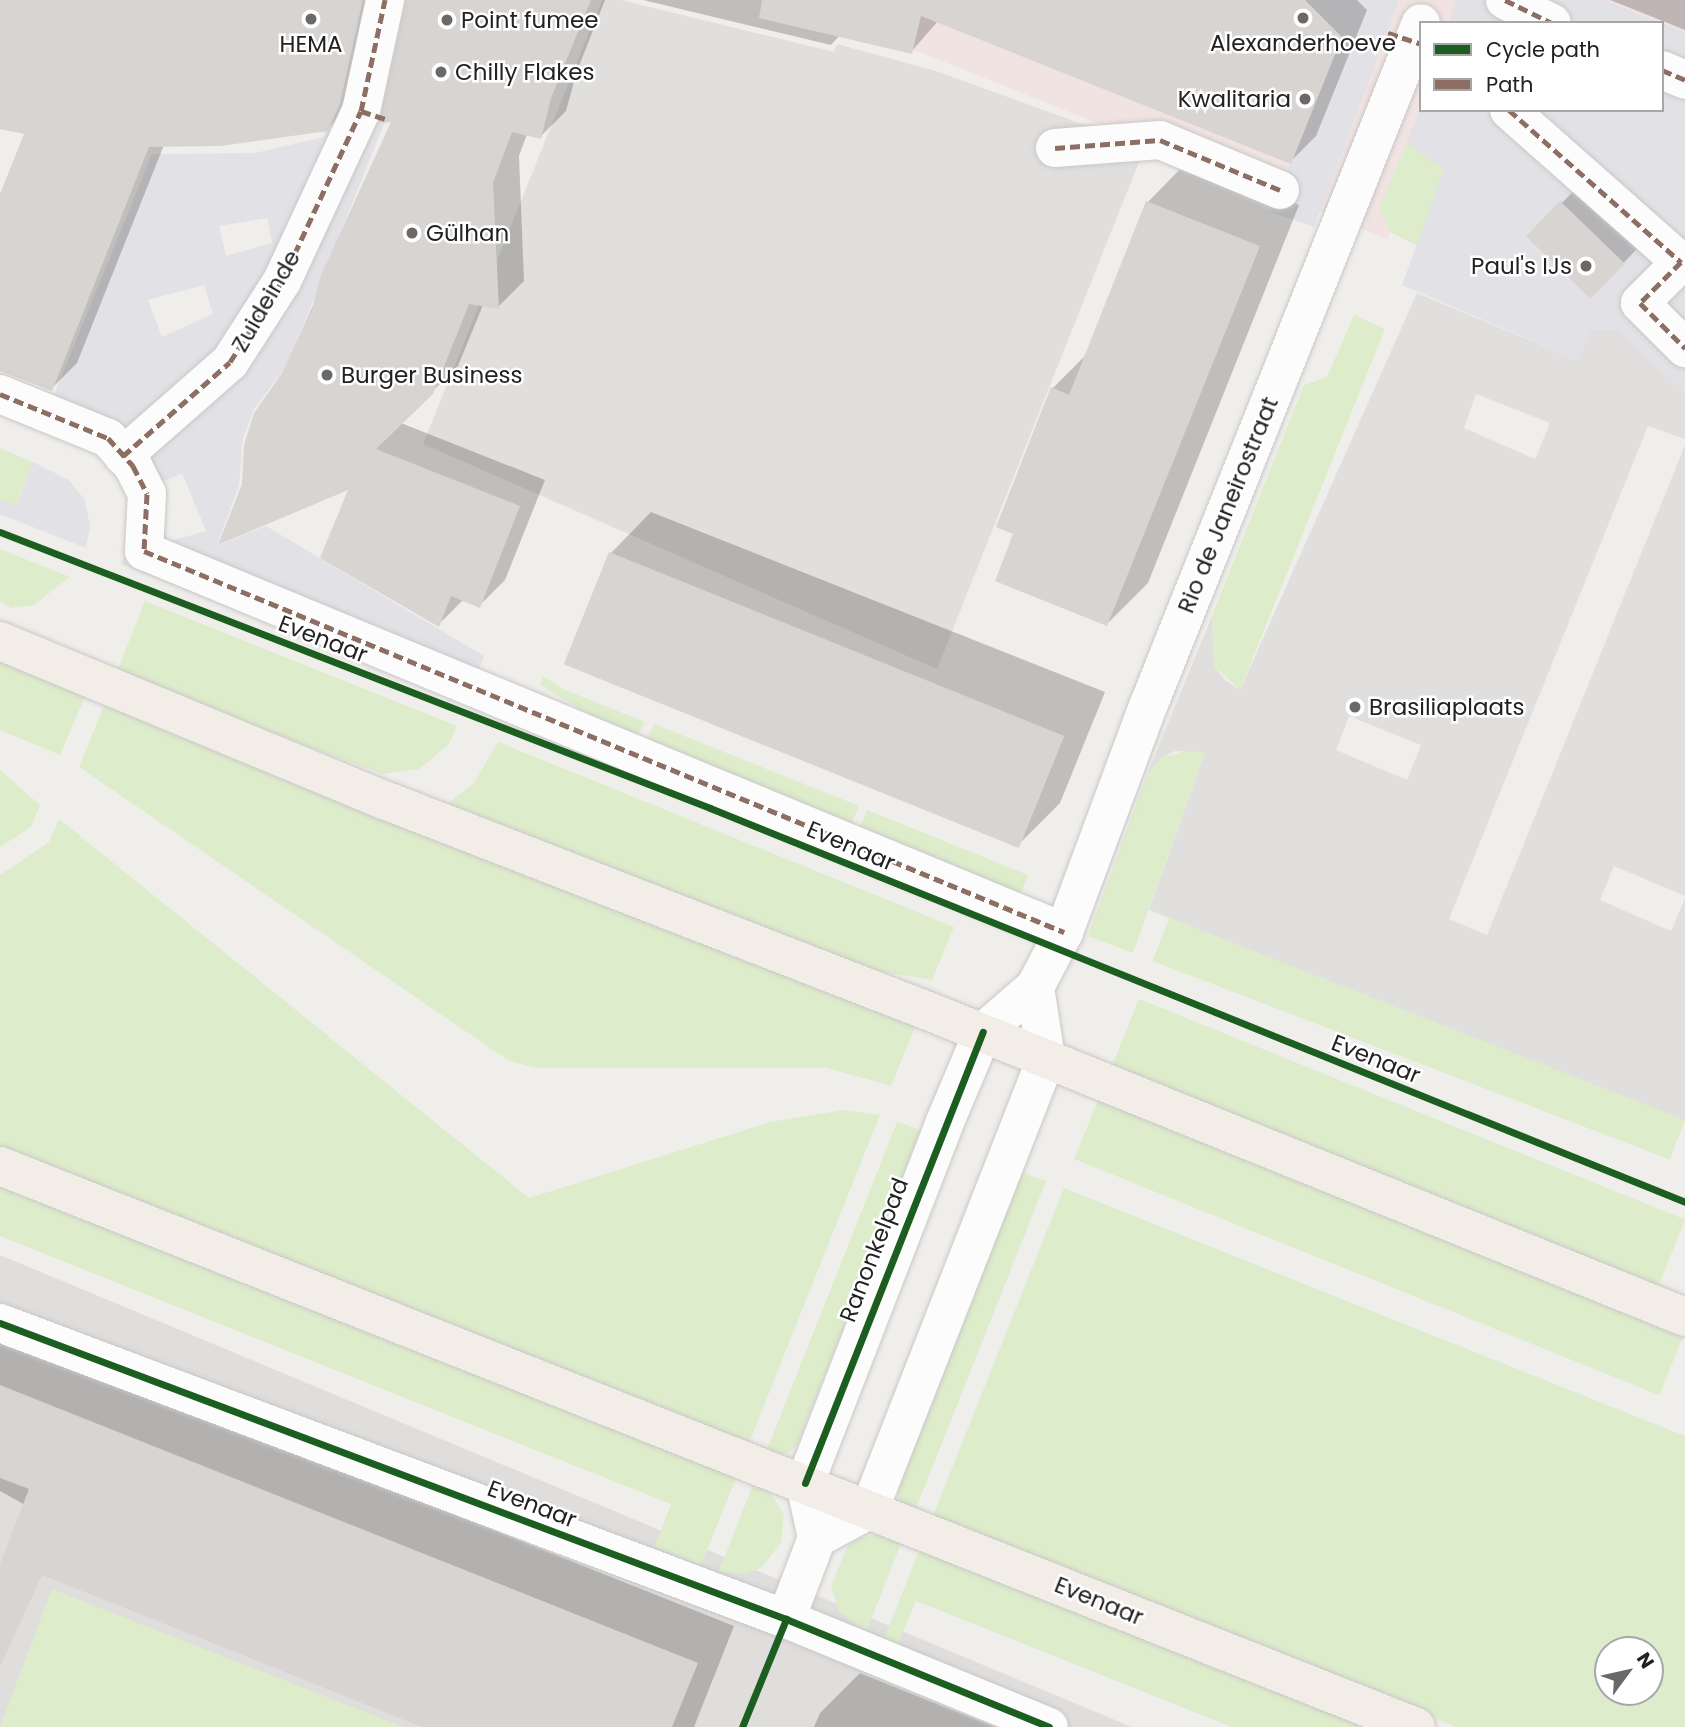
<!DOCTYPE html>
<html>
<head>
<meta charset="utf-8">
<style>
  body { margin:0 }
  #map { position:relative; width:1685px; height:1727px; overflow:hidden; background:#f0eeeb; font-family:Poppins,sans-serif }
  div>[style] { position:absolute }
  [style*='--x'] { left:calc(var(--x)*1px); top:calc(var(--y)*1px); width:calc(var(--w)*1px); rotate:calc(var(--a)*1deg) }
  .residential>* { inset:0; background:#dfdedc }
  .commercial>* { inset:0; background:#f1e3e1 }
  .grass>* { inset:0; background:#ddeccb; transform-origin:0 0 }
  .parking>* { inset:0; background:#e0dfde }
  .plaza>* { inset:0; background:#e2e1e5 }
  .shadow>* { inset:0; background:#0003; transform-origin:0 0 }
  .building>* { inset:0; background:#d7d4d2; transform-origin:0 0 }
  .roads { filter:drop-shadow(0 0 2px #c9c8c7) drop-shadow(0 0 2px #c9c8c7) }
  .minor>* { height:38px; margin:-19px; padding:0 19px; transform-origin:19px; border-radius:19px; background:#fdfcfc }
  .major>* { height:38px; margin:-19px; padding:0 19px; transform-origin:19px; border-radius:19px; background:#f3ede7 }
  .quiet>* { height:5px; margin-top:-2.5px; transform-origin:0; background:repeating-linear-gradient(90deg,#8d6e63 0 10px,transparent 0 15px) }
  .cycleway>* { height:7px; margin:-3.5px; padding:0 3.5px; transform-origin:3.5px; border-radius:3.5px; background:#1b5e20 }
  .dots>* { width:19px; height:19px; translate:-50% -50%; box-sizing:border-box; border:4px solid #fff; border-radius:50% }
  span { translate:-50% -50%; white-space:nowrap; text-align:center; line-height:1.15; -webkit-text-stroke:5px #fff; paint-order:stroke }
  .poi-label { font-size:23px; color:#222 }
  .left { translate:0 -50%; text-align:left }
  .right { translate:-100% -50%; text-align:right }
  .street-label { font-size:23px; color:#222 }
  .legend { position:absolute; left:1419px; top:21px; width:245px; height:91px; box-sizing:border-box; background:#fff; border:2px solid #a7a7a7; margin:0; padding:9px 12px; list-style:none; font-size:21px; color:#222 }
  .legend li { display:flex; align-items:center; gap:14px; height:35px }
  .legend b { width:35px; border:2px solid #a7a7a7 }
  .north { position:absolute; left:1594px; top:1636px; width:70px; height:70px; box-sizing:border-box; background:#fff; border:2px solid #a7a7a7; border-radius:50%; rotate:57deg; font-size:19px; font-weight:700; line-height:28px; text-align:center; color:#222 }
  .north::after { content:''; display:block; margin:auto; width:24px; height:32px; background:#6a6968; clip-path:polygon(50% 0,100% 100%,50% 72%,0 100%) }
</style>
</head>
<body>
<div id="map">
  <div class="residential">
    <div style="clip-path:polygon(0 1255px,1132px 1727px,0 1727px)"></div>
  </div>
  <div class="commercial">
    <div style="clip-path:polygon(789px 0,1685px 0,1685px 184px,1662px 110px,1662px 23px,1421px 23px,1421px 110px,1453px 110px,1387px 239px)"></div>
  </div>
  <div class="grass">
    <div style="clip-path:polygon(1407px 143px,1445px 170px,1418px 246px,1392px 233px,1379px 208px)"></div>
    <div style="clip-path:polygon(1354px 315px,1385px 329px,1240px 690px,1214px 666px,1212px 616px,1304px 385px,1327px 377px)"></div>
    <div style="clip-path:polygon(0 448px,33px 462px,16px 506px,0 500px)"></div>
    <div style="clip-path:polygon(0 549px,70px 577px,34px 605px,11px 608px,0 601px)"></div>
    <div style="clip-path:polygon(145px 601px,457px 726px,449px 744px,419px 769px,382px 774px,116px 674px)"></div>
    <div style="clip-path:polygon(0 660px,86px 694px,60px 755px,0 730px)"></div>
    <div style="clip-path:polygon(543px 676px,565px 690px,645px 722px,634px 741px,540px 685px)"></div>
    <div style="clip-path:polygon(107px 698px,916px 1025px,891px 1086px,827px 1068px,537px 1068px,509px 1061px,79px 767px)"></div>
    <div style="clip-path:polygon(654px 724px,859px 806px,847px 836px,643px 746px)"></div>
    <div style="clip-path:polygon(498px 742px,954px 927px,932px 980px,860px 968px,448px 803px,474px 783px)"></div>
    <div style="clip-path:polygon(1191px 749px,1205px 752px,1133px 953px,1088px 936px,1147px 775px,1161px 758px)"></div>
    <div style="clip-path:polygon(0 770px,40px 805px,31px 827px,0 847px)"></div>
    <div style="left:867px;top:810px;width:174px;height:31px;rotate:22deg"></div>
    <div style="clip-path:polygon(59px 819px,529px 1198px,770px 1122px,844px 1110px,880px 1115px,747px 1448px,692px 1422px,0 1145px,0 875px,49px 842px)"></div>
    <div style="left:1169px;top:918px;width:554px;height:46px;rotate:21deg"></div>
    <div style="left:1139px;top:999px;width:589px;height:78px;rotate:22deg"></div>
    <div style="left:1100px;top:1095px;width:631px;height:69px;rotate:22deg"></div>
    <div style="clip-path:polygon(897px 1122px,921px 1130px,797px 1445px,787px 1454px,766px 1452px)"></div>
    <div style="clip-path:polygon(1021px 1172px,1046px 1181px,915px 1511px,901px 1504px,896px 1488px)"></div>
    <div style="clip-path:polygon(0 1181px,738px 1473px,701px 1565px,655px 1547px,671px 1504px,0 1236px)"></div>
    <div style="clip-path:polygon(evenodd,1064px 1188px,1685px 1436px,1685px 1727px,1457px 1727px,932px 1518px,1064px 1188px,1608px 1650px,1650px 1650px,1650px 1692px,1608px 1692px,1608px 1650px)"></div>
    <div style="clip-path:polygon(754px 1482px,768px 1490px,784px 1514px,781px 1543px,761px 1568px,745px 1574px,719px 1571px)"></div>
    <div style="clip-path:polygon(880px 1534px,902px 1541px,866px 1632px,839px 1612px,831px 1586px,847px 1547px,859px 1538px)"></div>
    <div style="clip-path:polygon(920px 1548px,1373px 1727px,1232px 1727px,916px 1601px,898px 1644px,884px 1639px)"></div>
    <div style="clip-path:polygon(52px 1589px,403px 1727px,0 1727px)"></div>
  </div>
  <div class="parking">
    <div style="clip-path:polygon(602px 0,621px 0,834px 52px,837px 44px,936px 71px,1145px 147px,937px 669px,423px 444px)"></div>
    <div style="clip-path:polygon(evenodd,1417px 293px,1577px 360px,1591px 330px,1619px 329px,1685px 392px,1685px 439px,1648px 426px,1449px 919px,1487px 935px,1685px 445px,1685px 896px,1614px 866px,1600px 900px,1671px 931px,1685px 898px,1685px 1120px,1149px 910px,1205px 752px,1175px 751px,1161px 758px,1147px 775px,1212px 616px,1214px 666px,1225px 680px,1240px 690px,1417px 293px,1476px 394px,1550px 423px,1535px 459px,1464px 428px,1476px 394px,1417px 293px,1349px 716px,1421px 745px,1407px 780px,1336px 750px,1349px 716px)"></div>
  </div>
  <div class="plaza">
    <div style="clip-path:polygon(evenodd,358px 0,415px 0,386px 119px,288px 364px,254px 409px,243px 439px,239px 485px,217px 546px,266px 526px,484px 656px,465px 703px,121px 564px,132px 537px,137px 506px,109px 456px,0 411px,0 373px,54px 395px,152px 154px,255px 153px,324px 137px,358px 0,267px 218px,272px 243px,226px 256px,219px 226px,267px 218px,358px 0,204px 285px,213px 314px,162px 337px,148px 300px,204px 285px,358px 0,182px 473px,206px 531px,167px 542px,154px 486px,182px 473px)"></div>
    <div style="clip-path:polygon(1305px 0,1399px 0,1314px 227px,1271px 212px,1336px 52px,1346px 42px)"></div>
    <div style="clip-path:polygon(1456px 0,1605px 0,1661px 23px,1449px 23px)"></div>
    <div style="clip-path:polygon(1662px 23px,1685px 32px,1685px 392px,1619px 329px,1591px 330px,1577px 360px,1402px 285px,1444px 170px,1407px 143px,1421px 106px,1421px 110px,1662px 110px)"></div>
    <div style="clip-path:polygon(33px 462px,69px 480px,85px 500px,90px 526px,86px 548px,0 514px,0 500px,17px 505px)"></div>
  </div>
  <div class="shadow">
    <div style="clip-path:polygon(0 0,382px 0,353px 103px,327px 129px,164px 145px,77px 363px,51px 389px,0 369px,0 204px,26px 133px,0 127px)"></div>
    <div style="clip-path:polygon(407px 0,605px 0,577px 71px,566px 111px,540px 137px,527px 134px,519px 156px,524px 281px,498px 307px,483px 305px,458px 366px,401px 423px,545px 480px,505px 580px,479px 606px,464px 599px,438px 625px,283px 374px,394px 120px)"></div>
    <div style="clip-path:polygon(643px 0,1357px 0,1367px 10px,1316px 136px,1290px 162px,938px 21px,911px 52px,840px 35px,831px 45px)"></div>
    <div style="clip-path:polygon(1610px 0,1685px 0,1685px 30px)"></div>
    <div style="clip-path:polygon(1188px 161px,1299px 205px,1148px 583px,1107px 624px,1015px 533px,1053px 388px,1087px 354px,1148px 202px)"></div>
    <div style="left:1586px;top:178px;width:86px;height:82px;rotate:44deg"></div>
    <div style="clip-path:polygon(651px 512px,1105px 692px,1060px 803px,1019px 844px,566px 663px,611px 553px)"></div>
    <div style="clip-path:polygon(0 1333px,734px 1626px,694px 1727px,428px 1727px,0 1491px)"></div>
    <div style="clip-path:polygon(860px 1673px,995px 1727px,814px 1727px,820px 1713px)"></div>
  </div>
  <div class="building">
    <div style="clip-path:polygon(0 0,363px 0,340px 104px,328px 131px,221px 146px,149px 147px,52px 391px,0 371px,0 194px,24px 134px,0 129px)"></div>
    <div style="clip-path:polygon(406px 0,591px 0,551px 98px,541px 139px,512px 132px,493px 183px,499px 309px,469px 304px,433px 394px,376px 449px,520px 506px,480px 608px,451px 596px,439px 627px,320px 558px,348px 490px,218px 545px,242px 484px,244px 445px,254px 413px,282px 373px,312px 309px,321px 275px,391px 122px,379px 123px)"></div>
    <div style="clip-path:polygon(762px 0,1305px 0,1342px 37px,1291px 164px,921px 16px,912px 54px,759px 18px)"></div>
    <div style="clip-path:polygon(1146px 201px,1260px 246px,1107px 626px,995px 581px,1013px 534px,996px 527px,1051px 387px,1069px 395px)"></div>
    <div style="left:1560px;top:201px;width:90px;height:49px;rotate:44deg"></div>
    <div style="left:609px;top:552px;width:491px;height:121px;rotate:22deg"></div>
    <div style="clip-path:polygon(0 1385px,698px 1663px,672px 1727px,422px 1727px,42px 1575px,0 1667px,0 1564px,29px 1489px,0 1478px)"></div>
  </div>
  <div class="roads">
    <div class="minor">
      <div style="--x:1505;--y:0;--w:52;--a:26.1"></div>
      <div style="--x:1662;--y:70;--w:25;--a:23"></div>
      <div style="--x:1509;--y:110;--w:230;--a:41.5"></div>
      <div style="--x:1681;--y:262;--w:58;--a:135"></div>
      <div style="--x:1640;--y:303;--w:64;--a:45"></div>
      <div style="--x:1055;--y:148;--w:105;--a:-4.4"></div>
      <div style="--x:1160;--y:140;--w:130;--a:22.6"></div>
      <div style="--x:0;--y:394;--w:117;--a:22.2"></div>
      <div style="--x:108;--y:438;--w:38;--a:48"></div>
      <div style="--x:133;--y:466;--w:31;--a:63"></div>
      <div style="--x:147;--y:494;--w:57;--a:93"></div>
      <div style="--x:144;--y:551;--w:996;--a:22.5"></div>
      <div style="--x:123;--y:456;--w:142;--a:-41.3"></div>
      <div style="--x:230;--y:362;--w:96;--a:-57.3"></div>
      <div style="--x:282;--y:281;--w:187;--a:-65.1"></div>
      <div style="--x:361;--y:111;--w:114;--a:-77.8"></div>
      <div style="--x:1035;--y:987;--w:62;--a:-62.2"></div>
      <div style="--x:1064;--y:932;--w:243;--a:-69.6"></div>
      <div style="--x:1149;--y:704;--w:733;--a:-68.23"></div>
      <div style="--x:0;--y:1323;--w:840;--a:20.64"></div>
      <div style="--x:786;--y:1619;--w:284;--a:22.3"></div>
      <div style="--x:786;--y:1619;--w:87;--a:-69.1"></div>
      <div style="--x:817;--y:1538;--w:56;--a:-102.3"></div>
      <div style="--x:805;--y:1483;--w:385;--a:-68.8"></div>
      <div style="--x:944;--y:1124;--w:100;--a:-67"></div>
      <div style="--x:983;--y:1032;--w:69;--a:-40.9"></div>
      <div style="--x:1035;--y:987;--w:73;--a:81.3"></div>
      <div style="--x:1046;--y:1059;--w:484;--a:111.4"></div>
      <div style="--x:869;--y:1510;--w:59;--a:151.7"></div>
    </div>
    <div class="major">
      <div style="--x:0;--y:641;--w:419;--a:22.5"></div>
      <div style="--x:387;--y:801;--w:586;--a:21.22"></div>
      <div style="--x:933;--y:1013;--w:811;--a:22.01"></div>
      <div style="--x:0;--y:1166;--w:1523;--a:21.61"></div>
    </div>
  </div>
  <div class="quiet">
    <div style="--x:1505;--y:0;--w:52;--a:26.1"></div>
    <div style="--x:1388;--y:33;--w:35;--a:18"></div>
    <div style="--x:1662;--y:70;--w:25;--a:23"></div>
    <div style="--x:1509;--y:110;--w:230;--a:41.5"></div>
    <div style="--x:1681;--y:262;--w:58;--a:135"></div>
    <div style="--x:1640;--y:303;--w:64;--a:45"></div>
    <div style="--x:361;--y:111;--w:26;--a:18"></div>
    <div style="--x:1055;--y:148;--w:105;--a:-4.4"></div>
    <div style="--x:1160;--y:140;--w:130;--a:22.6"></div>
    <div style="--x:0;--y:394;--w:117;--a:22.2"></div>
    <div style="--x:108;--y:438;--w:38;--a:48"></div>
    <div style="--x:133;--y:466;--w:31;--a:63"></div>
    <div style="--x:147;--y:494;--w:57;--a:93"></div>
    <div style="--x:144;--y:551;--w:996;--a:22.5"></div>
    <div style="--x:123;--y:456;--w:142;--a:-41.3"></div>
    <div style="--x:230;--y:362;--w:96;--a:-57.3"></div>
    <div style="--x:282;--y:281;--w:187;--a:-65.1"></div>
    <div style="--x:361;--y:111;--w:114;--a:-77.8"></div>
  </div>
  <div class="cycleway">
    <div style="--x:0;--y:532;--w:762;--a:21.24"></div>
    <div style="--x:710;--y:808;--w:1052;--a:22"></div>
    <div style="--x:0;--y:1323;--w:840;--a:20.64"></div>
    <div style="--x:786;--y:1619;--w:284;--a:22.3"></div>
    <div style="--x:805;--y:1483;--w:485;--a:-68.5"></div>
    <div style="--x:742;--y:1727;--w:117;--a:-67.8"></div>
  </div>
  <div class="dots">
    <div style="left:1303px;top:18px;background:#6a6968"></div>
    <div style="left:311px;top:19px;background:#6a6968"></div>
    <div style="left:447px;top:20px;background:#6a6968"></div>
    <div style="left:441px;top:72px;background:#6a6968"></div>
    <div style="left:1305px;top:99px;background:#6a6968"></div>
    <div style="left:412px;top:233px;background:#6a6968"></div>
    <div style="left:1586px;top:266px;background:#6a6968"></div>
    <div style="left:327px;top:375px;background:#6a6968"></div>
    <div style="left:1355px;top:707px;background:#6a6968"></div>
  </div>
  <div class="poi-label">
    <span class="left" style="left:461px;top:20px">Point fumee</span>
    <span style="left:1303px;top:43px">Alexanderhoeve</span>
    <span style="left:311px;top:44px">HEMA</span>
    <span class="left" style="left:455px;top:72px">Chilly Flakes</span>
    <span class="right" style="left:1291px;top:99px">Kwalitaria</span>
    <span class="left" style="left:426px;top:233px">Gülhan</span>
    <span class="right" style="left:1572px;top:266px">Paul's IJs</span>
    <span class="left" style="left:341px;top:375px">Burger Business</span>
    <span class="left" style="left:1369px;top:707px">Brasiliaplaats</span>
  </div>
  <div class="street-label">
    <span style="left:266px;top:301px;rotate:-60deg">Zuideinde</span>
    <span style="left:1228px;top:505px;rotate:-68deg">Rio de Janeirostraat</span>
    <span style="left:323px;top:639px;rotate:21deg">Evenaar</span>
    <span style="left:851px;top:846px;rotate:23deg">Evenaar</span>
    <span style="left:1376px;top:1059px;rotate:22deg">Evenaar</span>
    <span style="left:874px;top:1250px;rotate:-69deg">Ranonkelpad</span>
    <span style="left:532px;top:1504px;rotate:21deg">Evenaar</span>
    <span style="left:1099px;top:1601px;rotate:22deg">Evenaar</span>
  </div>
  <ul class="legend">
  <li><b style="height:9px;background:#1b5e20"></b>Cycle path</li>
  <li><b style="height:9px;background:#8d6e63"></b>Path</li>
  </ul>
  <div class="north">N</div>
</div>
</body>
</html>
